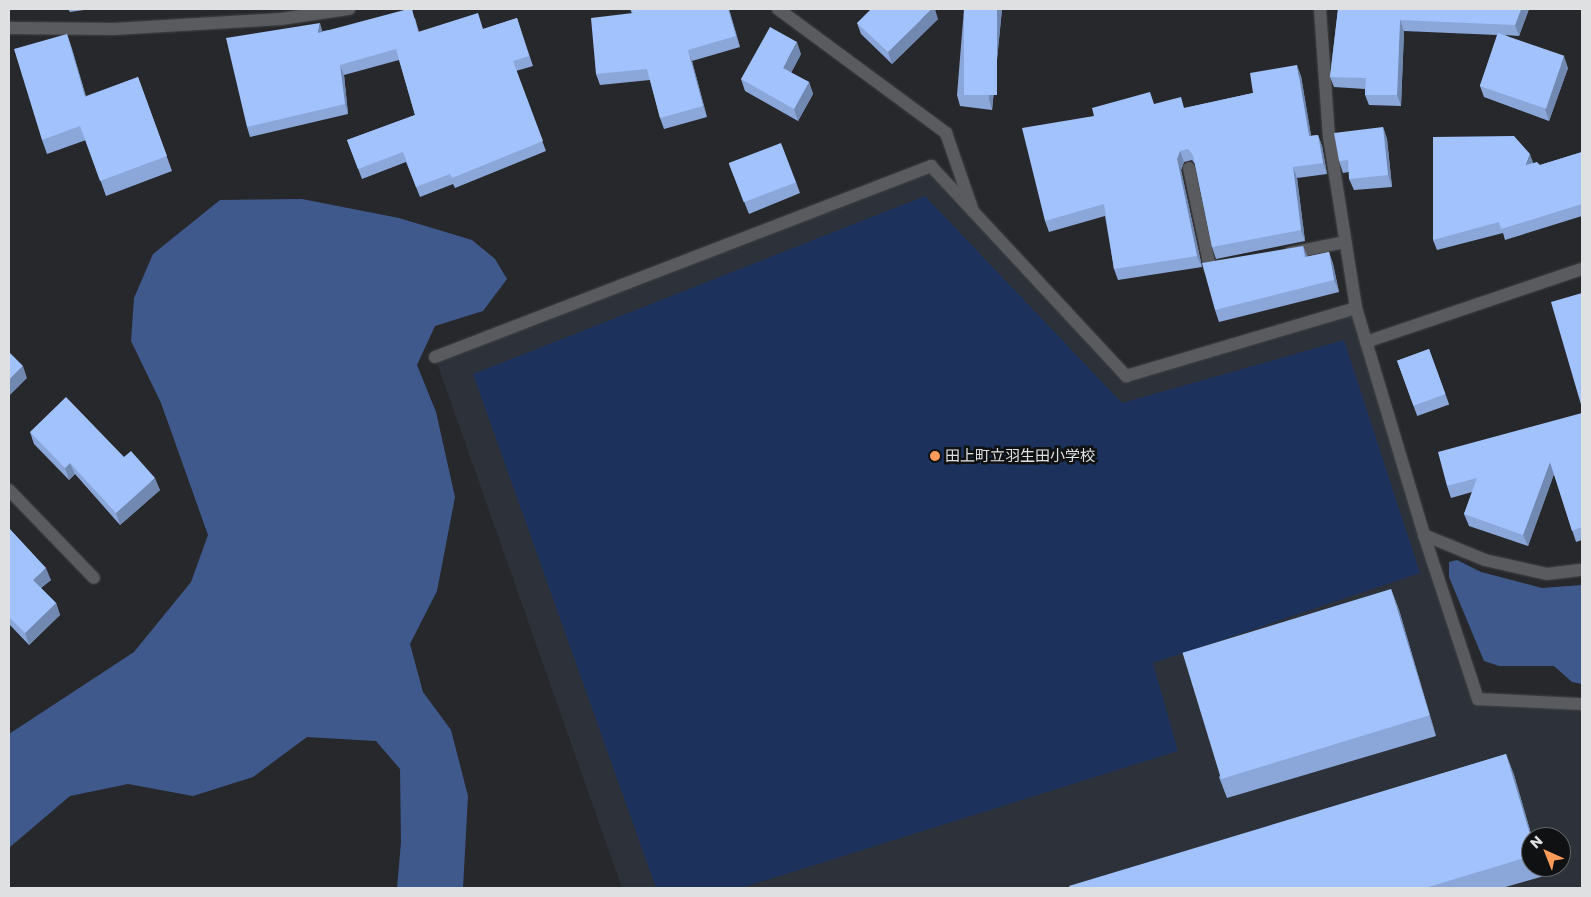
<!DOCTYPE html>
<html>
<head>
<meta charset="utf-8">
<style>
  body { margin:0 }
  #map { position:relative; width:1591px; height:897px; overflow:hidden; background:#27282b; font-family:Poppins,"Noto Sans JP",sans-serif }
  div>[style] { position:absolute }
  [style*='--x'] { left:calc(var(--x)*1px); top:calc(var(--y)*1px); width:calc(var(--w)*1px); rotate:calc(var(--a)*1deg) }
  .built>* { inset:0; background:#2d323a }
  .green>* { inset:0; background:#1c315b }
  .forest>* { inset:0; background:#3f598d }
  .roads { filter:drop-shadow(0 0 1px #424345) drop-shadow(0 0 1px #424345) }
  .service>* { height:12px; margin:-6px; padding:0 6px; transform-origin:6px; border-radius:6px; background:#595b5f }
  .minor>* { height:12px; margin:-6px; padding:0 6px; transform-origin:6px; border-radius:6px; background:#595b5f }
  .wall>* { inset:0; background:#8ba7da; transform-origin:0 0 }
  .shaded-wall>* { inset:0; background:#7188b1 }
  .building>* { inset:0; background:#a2c2fd; transform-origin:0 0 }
  .dots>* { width:14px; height:14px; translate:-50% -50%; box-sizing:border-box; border:2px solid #101112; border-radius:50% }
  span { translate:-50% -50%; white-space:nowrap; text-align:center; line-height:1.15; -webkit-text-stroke:5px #101112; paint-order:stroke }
  .poi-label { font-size:15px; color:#dfe0e2 }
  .left { translate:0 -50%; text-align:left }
  .frame { position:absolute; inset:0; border:10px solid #dfe0e2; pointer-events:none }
  .north { position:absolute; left:1521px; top:827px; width:50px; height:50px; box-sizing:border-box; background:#101112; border:1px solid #636465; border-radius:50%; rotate:316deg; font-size:14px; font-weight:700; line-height:20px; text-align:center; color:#dfe0e2 }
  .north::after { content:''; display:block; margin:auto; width:18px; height:22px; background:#fe9b59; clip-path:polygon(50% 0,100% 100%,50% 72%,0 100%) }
</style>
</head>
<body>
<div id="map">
  <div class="built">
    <div style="clip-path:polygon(evenodd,931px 166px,1126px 376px,1356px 308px,1478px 699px,1582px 704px,1582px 888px,622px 888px,435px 357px,931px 166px,1531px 837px,1561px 837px,1561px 867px,1531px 867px,1531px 837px)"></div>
  </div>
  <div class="green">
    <div style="clip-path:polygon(925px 196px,1122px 403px,1344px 340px,1420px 573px,1153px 663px,1178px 751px,741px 888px,656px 888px,473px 374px)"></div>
  </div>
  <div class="forest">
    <div style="clip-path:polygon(302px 199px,399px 218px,472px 240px,495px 259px,507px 279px,483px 311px,435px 326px,417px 365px,436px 412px,455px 497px,437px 591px,410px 644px,423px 692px,451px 730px,468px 796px,463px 888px,397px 888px,401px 842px,400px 769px,376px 741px,307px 737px,253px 777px,193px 796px,128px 784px,70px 796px,10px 847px,9px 853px,9px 734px,134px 652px,191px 582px,208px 535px,161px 403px,131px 341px,134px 298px,153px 254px,220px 200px)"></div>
    <div style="clip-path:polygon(1457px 560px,1481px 572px,1542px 588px,1582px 585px,1582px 684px,1572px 682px,1554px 666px,1499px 666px,1484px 661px,1449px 577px,1449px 562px)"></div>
  </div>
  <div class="roads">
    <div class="service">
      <div style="--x:778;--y:9;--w:209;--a:36.4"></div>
      <div style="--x:946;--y:133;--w:83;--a:70.9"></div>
      <div style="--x:1189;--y:168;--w:102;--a:78.1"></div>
      <div style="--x:1210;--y:268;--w:11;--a:-10"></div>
      <div style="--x:1290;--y:253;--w:56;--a:-11.3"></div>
    </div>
    <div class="minor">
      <div style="--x:1320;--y:9;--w:128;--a:86"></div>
      <div style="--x:1329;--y:137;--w:173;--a:81"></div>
      <div style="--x:1356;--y:308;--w:237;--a:73.3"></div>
      <div style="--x:1424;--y:535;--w:173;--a:71.8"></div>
      <div style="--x:1478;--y:699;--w:104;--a:2.8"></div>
      <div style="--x:9;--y:28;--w:105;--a:0.5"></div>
      <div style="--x:114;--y:29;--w:167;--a:-3.4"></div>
      <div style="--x:281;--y:19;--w:69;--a:-8.4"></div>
      <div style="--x:1366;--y:342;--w:228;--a:-18.7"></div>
      <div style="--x:435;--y:357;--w:532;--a:-21.06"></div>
      <div style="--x:931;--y:166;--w:287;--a:47.1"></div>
      <div style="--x:1126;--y:376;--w:240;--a:-16.5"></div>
      <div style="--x:9;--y:490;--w:122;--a:46"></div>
      <div style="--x:1424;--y:535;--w:66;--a:22.3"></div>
      <div style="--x:1485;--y:560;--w:64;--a:12.7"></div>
      <div style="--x:1547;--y:574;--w:35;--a:-7"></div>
    </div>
  </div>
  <div class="wall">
    <div style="clip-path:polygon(68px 9px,91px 9px,70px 12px)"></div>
    <div style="clip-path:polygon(630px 9px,729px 9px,740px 47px,692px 61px,707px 117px,664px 129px,660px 118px,650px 80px,600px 85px,596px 74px,632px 14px)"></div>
    <div style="clip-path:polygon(964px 9px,1002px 9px,992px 110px,960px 106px,957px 95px)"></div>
    <div style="clip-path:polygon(1338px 9px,1529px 9px,1519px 36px,1505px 35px,1568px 68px,1549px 121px,1484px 97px,1480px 86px,1497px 35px,1404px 31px,1401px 106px,1369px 105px,1365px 95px,1365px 89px,1334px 87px,1330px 77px)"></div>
    <div style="clip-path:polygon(415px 18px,419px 32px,483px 29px,517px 18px,533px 66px,516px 71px,546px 151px,455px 188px,453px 184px,420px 197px,406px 162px,362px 179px,347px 140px,415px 115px,399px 60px,344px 75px,348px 114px,250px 137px,247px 127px,323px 31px)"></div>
    <div style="clip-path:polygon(938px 19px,892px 64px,861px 34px,857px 23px)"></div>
    <div style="clip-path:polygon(67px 34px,72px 49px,86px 96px,138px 77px,172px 171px,106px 196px,86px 140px,47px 154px,42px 140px)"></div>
    <div style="clip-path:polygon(801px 54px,791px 73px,809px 82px,813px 94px,798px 121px,745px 91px,741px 79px)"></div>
    <div style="clip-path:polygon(1301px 76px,1311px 136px,1318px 135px,1322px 146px,1327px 174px,1297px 178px,1305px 241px,1216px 259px,1212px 247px,1195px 164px,1192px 160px,1184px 162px,1181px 170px,1202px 267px,1118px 280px,1114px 269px,1105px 216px,1049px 232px,1045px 221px,1094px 116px,1155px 104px,1185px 108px,1253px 93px)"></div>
    <div style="clip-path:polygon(1383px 127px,1387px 139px,1392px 187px,1354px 190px,1349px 179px,1349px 172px,1343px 173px,1339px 161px)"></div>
    <div style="clip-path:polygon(1582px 152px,1582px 216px,1505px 240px,1503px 233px,1437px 250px,1433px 240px,1533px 163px,1540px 165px)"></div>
    <div style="clip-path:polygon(729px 164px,796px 182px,800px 193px,749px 214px)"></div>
    <div style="clip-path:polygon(1303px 246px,1307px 257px,1329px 252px,1333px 264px,1339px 292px,1219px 322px,1215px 310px)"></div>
    <div style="left:1429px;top:349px;width:59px;height:34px;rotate:70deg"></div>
    <div style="clip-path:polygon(1582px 413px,1582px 540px,1576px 542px,1554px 474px,1528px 546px,1469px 526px,1464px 514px,1472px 492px,1451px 498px,1447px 486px)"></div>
    <div style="clip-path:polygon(30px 432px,124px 457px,160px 490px,120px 525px,75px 474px,69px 480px,34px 444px)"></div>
    <div style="clip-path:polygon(9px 528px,51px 580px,41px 588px,56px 603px,60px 615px,29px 645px,9px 624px)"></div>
    <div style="clip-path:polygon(1391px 589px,1399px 610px,1436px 736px,1227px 798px,1219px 777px)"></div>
    <div style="clip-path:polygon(1506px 754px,1514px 775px,1532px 837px,1531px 837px,1531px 867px,1541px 867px,1544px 876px,1502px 888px,1070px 888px)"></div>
  </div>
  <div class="shaded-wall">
    <div style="clip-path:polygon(728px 9px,729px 9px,740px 47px,736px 36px)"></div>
    <div style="clip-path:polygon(932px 9px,935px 9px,938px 19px,892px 64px,888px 52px)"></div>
    <div style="clip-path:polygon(997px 9px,1002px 9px,992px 110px,989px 99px)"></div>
    <div style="clip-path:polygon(1521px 9px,1529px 9px,1519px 36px,1515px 25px)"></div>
    <div style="clip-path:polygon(1400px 20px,1404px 31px,1401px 106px,1397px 95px)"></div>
    <div style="clip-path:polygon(320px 23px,323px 33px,318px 33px)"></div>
    <div style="clip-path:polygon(67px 34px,72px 49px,90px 112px,85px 97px)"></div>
    <div style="clip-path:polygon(797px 42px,801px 54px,787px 80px,783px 68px)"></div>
    <div style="clip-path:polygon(688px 50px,692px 61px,707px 117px,703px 106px)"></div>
    <div style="clip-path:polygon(1564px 56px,1568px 68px,1549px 121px,1545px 109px)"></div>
    <div style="clip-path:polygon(340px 65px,344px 75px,348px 114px,345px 104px)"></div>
    <div style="clip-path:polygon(1297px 65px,1301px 76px,1313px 147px,1309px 136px)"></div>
    <div style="clip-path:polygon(809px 82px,813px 94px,798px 121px,794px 109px)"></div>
    <div style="clip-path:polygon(1383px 127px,1387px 139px,1392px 187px,1388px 175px)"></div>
    <div style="clip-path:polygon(1318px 135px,1322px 146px,1327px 174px,1323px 163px)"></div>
    <div style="clip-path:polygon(1180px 151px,1184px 162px,1181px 170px,1202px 267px,1197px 256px,1177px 159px)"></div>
    <div style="clip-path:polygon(1530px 154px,1534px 165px,1526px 165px)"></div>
    <div style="clip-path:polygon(1293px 167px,1297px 178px,1305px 241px,1301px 230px)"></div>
    <div style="clip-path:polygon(1303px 246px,1308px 257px,1305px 257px)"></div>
    <div style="clip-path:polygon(1329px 252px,1333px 264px,1339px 292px,1334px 280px)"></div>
    <div style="clip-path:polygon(23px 366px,27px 378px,9px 396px,9px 380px)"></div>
    <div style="clip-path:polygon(1550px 462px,1554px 474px,1528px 546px,1523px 535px)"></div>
    <div style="clip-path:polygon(70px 463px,75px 474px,69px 480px,65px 468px)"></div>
    <div style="clip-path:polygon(155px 478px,160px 490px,120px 525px,116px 513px)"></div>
    <div style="clip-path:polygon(46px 568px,51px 580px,37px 591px,33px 580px)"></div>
    <div style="clip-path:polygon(1391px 589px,1399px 610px,1436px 736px,1429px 715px)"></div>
    <div style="clip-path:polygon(56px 603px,60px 615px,29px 645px,25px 633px)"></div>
    <div style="clip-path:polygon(1506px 754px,1514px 775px,1532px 837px,1531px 837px)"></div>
  </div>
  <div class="building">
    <div style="clip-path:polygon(408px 9px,412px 9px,418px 32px,478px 13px,483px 29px,517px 18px,529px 56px,513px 61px,543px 141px,452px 178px,450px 174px,416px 187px,403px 152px,358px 169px,347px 140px,415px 115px,396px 49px,340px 65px,345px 104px,247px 127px,226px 38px,320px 23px,318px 33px)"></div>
    <div style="clip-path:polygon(631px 9px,728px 9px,736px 36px,688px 50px,703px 106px,660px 118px,647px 69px,596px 74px,591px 18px,633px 13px)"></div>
    <div style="clip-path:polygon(871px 9px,932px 9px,888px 52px,857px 23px)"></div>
    <div style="left:964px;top:9px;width:33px;height:86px"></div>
    <div style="clip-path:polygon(1338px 9px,1521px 9px,1515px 25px,1400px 20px,1397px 95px,1365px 95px,1366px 78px,1330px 77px)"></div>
    <div style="clip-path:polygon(770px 27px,797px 42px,783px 68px,809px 82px,794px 109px,741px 79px)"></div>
    <div style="left:1498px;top:33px;width:70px;height:56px;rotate:19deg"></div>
    <div style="clip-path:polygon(67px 34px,85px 97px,138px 77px,167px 156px,100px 181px,80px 126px,42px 140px,14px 49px)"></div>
    <div style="clip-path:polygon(1297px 65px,1309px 136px,1318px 135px,1323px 163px,1293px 167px,1301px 230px,1212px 247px,1193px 155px,1188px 149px,1180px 151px,1177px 159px,1197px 256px,1114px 269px,1104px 204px,1045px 221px,1022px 128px,1094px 116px,1092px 108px,1150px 92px,1154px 104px,1181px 97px,1184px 108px,1253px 93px,1250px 73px)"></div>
    <div style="clip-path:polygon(1383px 127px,1388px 175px,1349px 179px,1348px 160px,1339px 161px,1334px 133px)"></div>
    <div style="clip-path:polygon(1514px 136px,1530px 154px,1526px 165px,1537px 162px,1540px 165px,1582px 152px,1582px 204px,1501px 229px,1499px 222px,1433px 240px,1433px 137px)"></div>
    <div style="left:781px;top:143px;width:42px;height:56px;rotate:69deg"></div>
    <div style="clip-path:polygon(1303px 246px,1305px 257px,1329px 252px,1334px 280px,1215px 310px,1202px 263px)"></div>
    <div style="clip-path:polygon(1582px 293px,1582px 408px,1551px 302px)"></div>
    <div style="left:1429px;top:349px;width:48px;height:34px;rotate:70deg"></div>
    <div style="clip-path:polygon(9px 352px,23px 366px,9px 380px)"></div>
    <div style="clip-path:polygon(66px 397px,124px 457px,131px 451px,155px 478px,116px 513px,70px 463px,65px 468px,30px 432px)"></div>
    <div style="clip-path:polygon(1582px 413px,1582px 527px,1572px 531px,1550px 462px,1523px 535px,1464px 514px,1477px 478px,1447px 486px,1438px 452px)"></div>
    <div style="clip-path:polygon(9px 528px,46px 568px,33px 580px,56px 603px,25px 633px,9px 617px)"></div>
    <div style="left:1391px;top:589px;width:132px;height:218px;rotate:73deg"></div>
    <div style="clip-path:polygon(1506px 754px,1531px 838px,1531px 856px,1425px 888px,1070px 888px,1069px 886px)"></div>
  </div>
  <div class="dots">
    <div style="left:935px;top:456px;background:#fe9b59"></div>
  </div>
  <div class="poi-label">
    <span class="left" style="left:945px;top:456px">田上町立羽生田小学校</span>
  </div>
  <div class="frame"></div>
  <div class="north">N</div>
</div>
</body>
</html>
